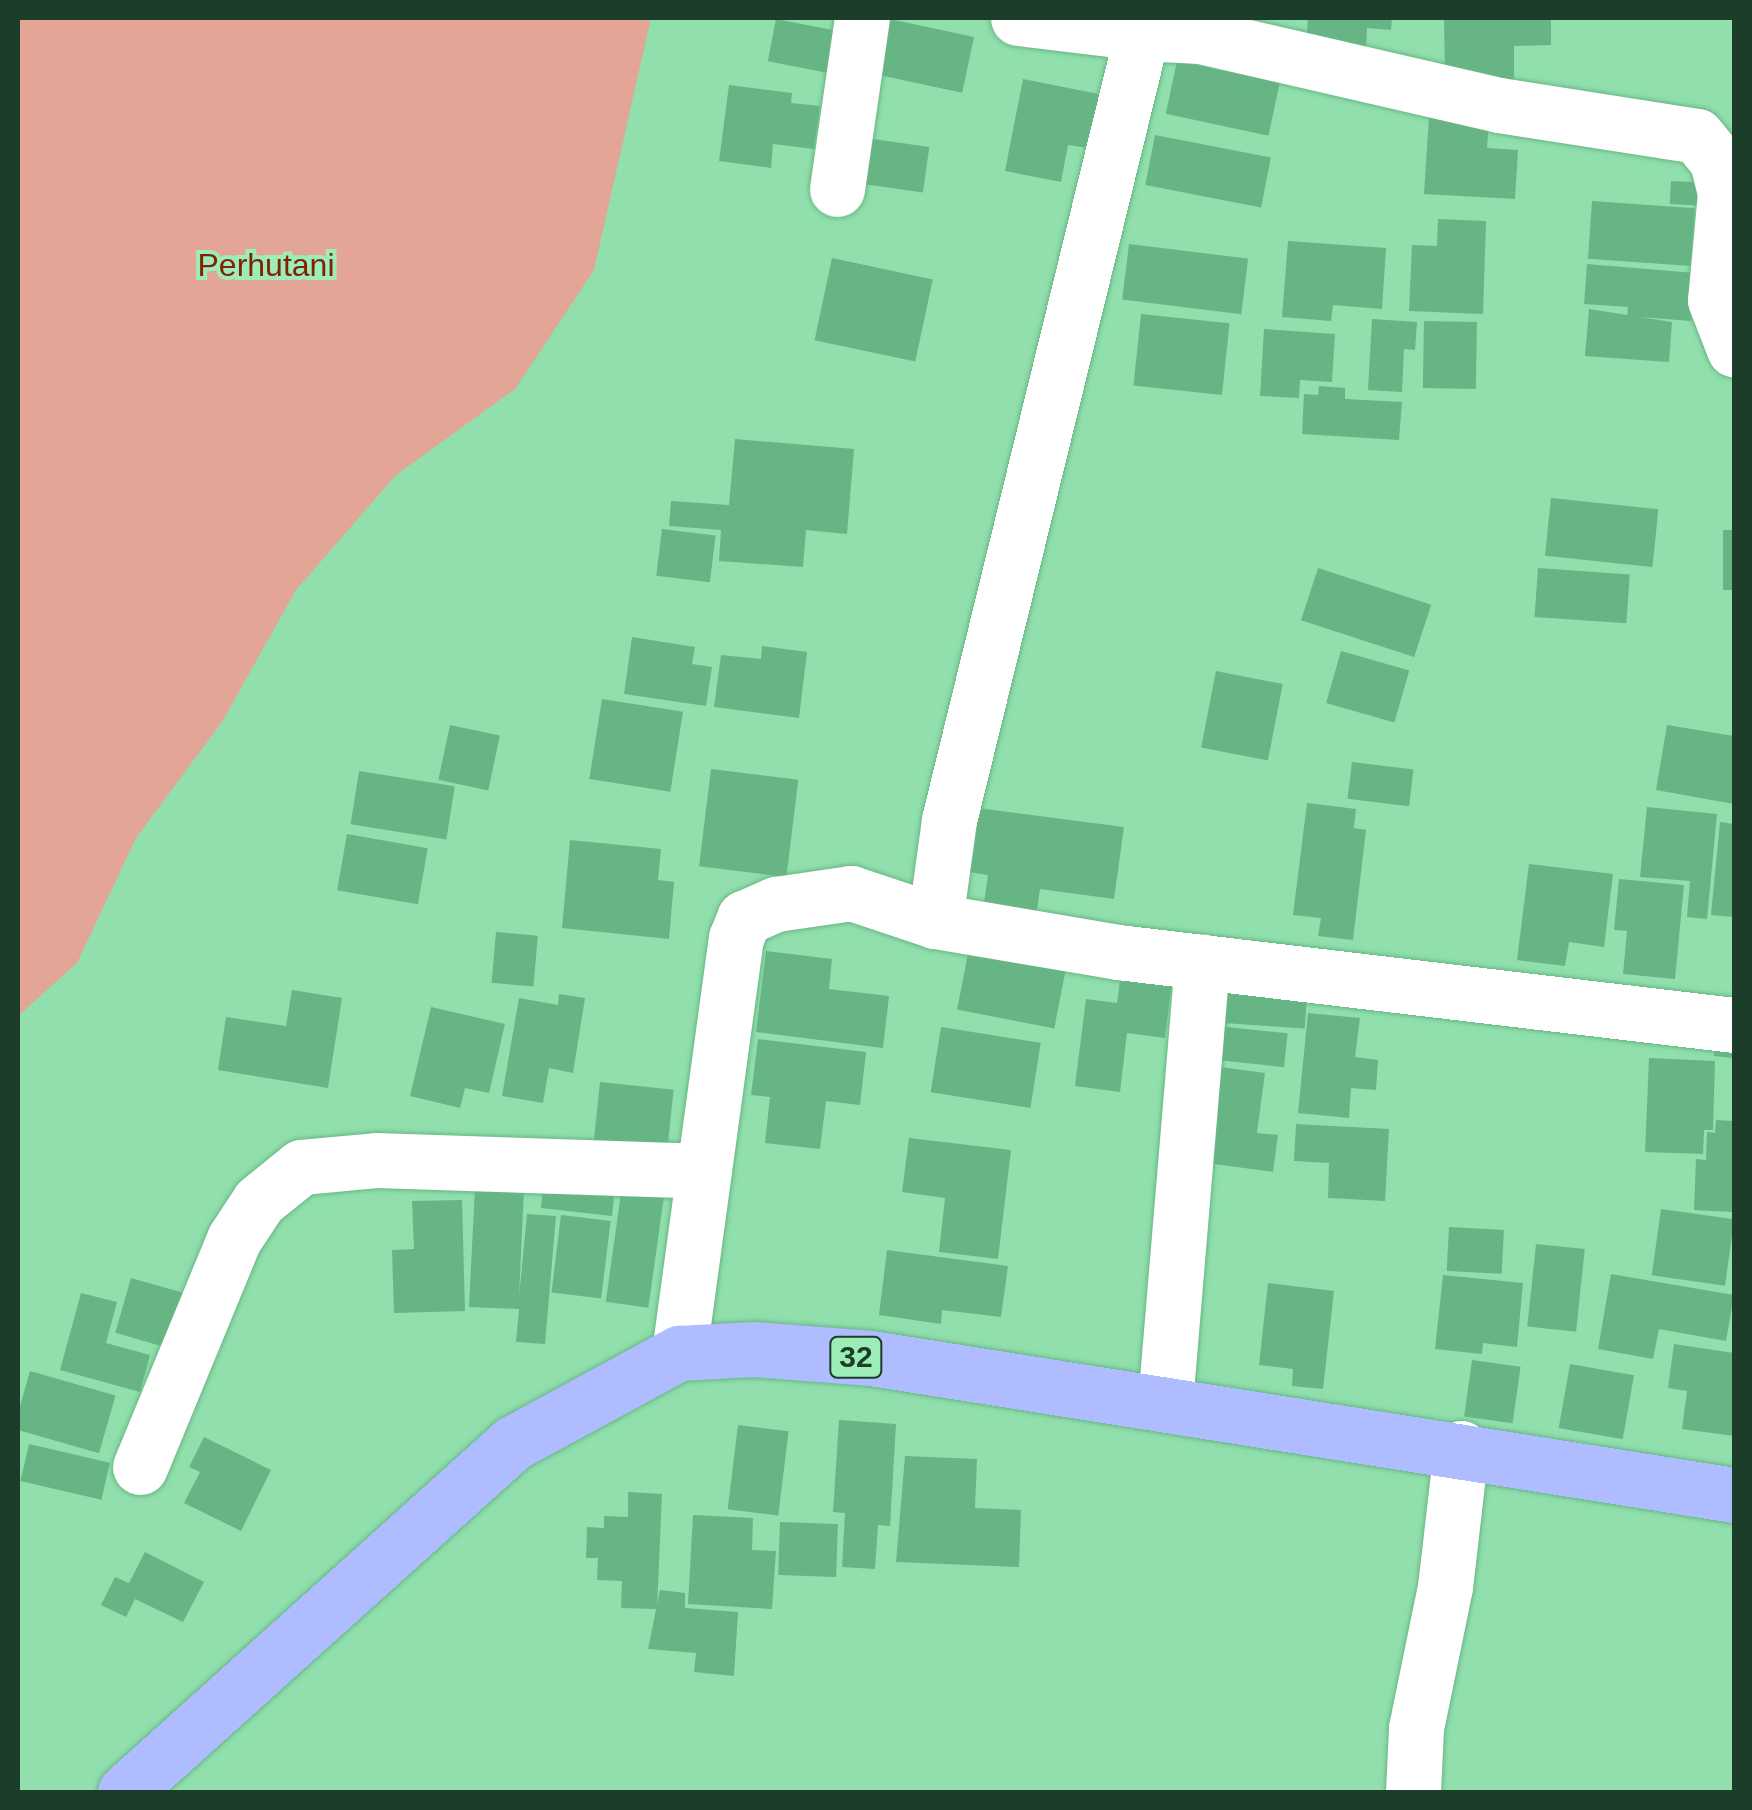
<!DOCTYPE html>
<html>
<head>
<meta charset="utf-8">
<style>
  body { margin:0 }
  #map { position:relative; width:1752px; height:1810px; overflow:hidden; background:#90dfac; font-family:Helvetica,sans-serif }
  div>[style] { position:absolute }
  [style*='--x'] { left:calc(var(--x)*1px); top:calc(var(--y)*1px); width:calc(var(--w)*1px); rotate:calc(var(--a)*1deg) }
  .green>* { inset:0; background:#e3a696 }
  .building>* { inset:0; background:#67b585; transform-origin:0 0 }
  .roads { filter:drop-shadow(0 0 2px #68b685) drop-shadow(0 0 2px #68b685) }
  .minor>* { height:55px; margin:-27.5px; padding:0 27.5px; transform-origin:27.5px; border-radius:27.5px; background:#fff }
  .highway>* { height:55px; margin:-27.5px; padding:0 27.5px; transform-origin:27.5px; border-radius:27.5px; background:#afbcff }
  span { translate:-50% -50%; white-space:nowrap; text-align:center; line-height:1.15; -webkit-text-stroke:8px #9dedb9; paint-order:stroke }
  .shield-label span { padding:2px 8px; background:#9dedb9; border:2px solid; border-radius:8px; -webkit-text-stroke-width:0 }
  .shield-label { font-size:30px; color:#1c3d29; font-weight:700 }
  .park-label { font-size:32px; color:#812105 }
  .frame { position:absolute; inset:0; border:20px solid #1c3d29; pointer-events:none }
</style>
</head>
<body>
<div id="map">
  <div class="green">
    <div style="clip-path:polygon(18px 18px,651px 18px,594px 270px,515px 389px,396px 475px,296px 590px,222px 722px,136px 838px,77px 963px,18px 1016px)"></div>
  </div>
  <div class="building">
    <div style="left:885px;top:18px;width:91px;height:57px;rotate:12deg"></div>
    <div style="clip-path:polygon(1308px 18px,1392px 18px,1391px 30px,1367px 28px,1366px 53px,1306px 48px)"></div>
    <div style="clip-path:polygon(1444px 18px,1551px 18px,1551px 45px,1514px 46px,1514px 80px,1445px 81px)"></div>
    <div style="left:776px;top:19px;width:73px;height:43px;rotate:11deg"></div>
    <div style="left:1177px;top:61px;width:105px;height:54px;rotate:12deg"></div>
    <div style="clip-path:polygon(1023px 79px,1104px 95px,1094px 149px,1068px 145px,1061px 182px,1005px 171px)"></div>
    <div style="clip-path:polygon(729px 85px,792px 93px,791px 103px,820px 106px,814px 149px,773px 144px,771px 168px,719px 161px)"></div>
    <div style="clip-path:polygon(1429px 117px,1489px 121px,1487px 148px,1518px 150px,1515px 199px,1424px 194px)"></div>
    <div style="left:1155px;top:135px;width:118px;height:51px;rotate:11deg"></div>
    <div style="left:859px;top:137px;width:71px;height:46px;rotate:8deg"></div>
    <div style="left:1671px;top:181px;width:38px;height:23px;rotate:3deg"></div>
    <div style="left:1592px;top:201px;width:103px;height:58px;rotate:4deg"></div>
    <div style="clip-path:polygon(1438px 219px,1486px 221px,1483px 314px,1409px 311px,1412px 245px,1437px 246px)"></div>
    <div style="clip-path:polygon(1288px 241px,1386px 248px,1382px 309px,1333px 305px,1331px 321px,1282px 317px)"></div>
    <div style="left:1129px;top:244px;width:120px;height:56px;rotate:7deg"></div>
    <div style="left:832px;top:258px;width:103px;height:84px;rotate:12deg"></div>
    <div style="clip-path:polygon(1587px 264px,1695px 273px,1691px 321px,1627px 316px,1628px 307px,1584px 304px)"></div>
    <div style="clip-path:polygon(1589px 309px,1672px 322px,1669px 362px,1585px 356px)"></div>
    <div style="left:1141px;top:314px;width:89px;height:72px;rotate:6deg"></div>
    <div style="clip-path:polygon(1372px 319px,1417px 322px,1415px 350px,1404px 349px,1402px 392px,1368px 390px)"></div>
    <div style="left:1424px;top:321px;width:53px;height:67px;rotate:1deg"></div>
    <div style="clip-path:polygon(1264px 329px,1335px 334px,1332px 382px,1300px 380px,1299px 398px,1260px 396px)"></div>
    <div style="clip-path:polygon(1319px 386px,1345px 388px,1345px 399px,1402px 402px,1399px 440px,1302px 434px,1304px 394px,1318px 395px)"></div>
    <div style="clip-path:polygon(735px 439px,854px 449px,847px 534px,806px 530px,803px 567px,719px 561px,721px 530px,669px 526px,671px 501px,729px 505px)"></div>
    <div style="left:1551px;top:498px;width:108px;height:58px;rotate:6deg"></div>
    <div style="left:662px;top:529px;width:54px;height:47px;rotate:7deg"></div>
    <div style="left:1723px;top:530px;width:11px;height:60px"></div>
    <div style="left:1318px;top:568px;width:119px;height:55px;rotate:18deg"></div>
    <div style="left:1538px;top:568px;width:92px;height:49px;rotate:4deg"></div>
    <div style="clip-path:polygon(632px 637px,695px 647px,692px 664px,712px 667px,706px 706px,624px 694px)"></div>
    <div style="clip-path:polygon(762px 646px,807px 652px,799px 718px,714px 707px,721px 655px,761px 659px)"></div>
    <div style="left:1341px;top:651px;width:71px;height:54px;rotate:16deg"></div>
    <div style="left:1216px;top:671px;width:68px;height:78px;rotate:11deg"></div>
    <div style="left:602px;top:699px;width:82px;height:81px;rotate:9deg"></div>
    <div style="left:450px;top:725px;width:51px;height:56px;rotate:12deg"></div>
    <div style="clip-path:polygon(1667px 725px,1734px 736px,1734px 804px,1656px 790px)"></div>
    <div style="left:1352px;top:762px;width:62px;height:37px;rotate:7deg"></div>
    <div style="left:711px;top:769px;width:88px;height:98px;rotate:7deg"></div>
    <div style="left:359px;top:771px;width:97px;height:54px;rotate:9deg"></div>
    <div style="clip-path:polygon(1307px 803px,1356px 809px,1354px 828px,1366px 830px,1353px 940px,1318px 936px,1321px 918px,1293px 915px)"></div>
    <div style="clip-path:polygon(970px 807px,1124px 827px,1114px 899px,1040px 889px,1034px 929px,981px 923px,988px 875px,962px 871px)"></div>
    <div style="clip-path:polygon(1647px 807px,1717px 814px,1707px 919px,1687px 917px,1690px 881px,1640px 877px)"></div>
    <div style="clip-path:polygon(1720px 822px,1734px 824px,1734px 917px,1711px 915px)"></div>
    <div style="left:347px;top:834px;width:82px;height:57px;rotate:10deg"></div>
    <div style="clip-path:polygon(570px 840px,661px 849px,658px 880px,674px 882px,669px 939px,562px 928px)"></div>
    <div style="clip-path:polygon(1529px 864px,1613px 874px,1604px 947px,1569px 942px,1565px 966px,1517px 960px)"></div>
    <div style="clip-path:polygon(1619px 879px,1684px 885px,1675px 979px,1623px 974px,1627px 931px,1614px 930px)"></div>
    <div style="left:496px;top:932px;width:42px;height:51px;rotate:5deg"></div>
    <div style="left:972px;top:933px;width:99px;height:78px;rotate:11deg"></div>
    <div style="clip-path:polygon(766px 951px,832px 959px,829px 989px,889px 996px,883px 1048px,756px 1032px)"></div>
    <div style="clip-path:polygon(1122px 965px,1173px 972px,1165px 1038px,1127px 1033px,1120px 1092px,1075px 1086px,1086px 999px,1117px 1003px)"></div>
    <div style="left:1226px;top:978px;width:82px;height:45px;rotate:4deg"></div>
    <div style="clip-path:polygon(292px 990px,342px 998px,328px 1088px,218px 1070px,226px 1017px,286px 1026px)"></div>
    <div style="clip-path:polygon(559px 994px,585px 998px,573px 1073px,549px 1068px,543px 1103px,502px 1096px,519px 998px,558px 1005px)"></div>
    <div style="clip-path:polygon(431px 1007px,505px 1024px,489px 1093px,465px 1088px,460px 1108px,410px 1096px)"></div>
    <div style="clip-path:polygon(1308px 1013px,1360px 1018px,1355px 1057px,1378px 1060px,1376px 1090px,1351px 1088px,1349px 1118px,1298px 1113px)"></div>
    <div style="left:1218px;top:1026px;width:70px;height:34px;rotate:6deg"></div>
    <div style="left:941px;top:1027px;width:101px;height:66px;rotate:9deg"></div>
    <div style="clip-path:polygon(1717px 1027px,1734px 1029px,1734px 1058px,1714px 1056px)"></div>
    <div style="clip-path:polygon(758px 1039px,866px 1052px,860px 1105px,826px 1101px,820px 1149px,765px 1143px,770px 1097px,751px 1095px)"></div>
    <div style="clip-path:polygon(1649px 1058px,1715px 1061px,1713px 1130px,1704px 1130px,1703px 1154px,1645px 1152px)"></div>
    <div style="clip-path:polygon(1205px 1065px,1265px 1073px,1257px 1133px,1278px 1135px,1273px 1172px,1192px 1161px)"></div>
    <div style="left:600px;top:1082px;width:74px;height:62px;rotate:6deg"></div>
    <div style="clip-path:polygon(1716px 1120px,1734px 1121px,1734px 1212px,1694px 1210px,1696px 1159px,1706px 1160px,1707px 1132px,1715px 1133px)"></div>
    <div style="clip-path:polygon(1296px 1124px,1389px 1129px,1385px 1201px,1328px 1198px,1329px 1163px,1294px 1161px)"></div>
    <div style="clip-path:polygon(909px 1138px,1011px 1150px,998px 1259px,939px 1252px,945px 1198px,902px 1192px)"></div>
    <div style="clip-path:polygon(616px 1176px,612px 1216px,541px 1208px,544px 1177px)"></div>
    <div style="left:623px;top:1179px;width:43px;height:124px;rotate:8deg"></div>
    <div style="clip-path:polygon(475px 1187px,524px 1189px,519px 1297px,527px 1214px,556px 1216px,545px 1344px,516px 1342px,519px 1309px,469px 1307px)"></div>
    <div style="clip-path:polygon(462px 1200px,465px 1311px,394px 1313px,392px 1250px,414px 1249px,412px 1201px)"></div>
    <div style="left:1661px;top:1209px;width:74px;height:67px;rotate:8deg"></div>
    <div style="left:561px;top:1215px;width:50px;height:78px;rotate:7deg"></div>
    <div style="left:1449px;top:1227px;width:55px;height:44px;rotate:3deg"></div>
    <div style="left:1536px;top:1244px;width:49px;height:83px;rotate:6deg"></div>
    <div style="clip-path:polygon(887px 1250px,1008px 1266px,1001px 1317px,942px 1310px,941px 1324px,879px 1315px)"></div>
    <div style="clip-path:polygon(1611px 1274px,1734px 1295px,1726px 1341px,1659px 1329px,1653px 1359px,1598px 1349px)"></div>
    <div style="clip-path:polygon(1443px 1275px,1523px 1283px,1517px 1347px,1483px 1343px,1482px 1354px,1435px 1349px)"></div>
    <div style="left:131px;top:1278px;width:72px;height:57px;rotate:16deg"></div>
    <div style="clip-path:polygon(1268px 1283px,1334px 1291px,1323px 1389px,1292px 1386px,1293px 1369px,1259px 1365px)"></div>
    <div style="clip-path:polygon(81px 1293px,117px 1302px,106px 1343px,150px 1355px,140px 1392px,60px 1370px)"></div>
    <div style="clip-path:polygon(1674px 1344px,1734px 1353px,1734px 1436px,1682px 1429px,1687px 1391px,1668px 1388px)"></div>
    <div style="left:1472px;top:1360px;width:49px;height:57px;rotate:8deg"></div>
    <div style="left:1570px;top:1364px;width:65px;height:65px;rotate:10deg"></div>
    <div style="left:30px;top:1371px;width:89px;height:60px;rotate:16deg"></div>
    <div style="clip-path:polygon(839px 1420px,896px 1424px,890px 1526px,878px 1525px,875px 1569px,842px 1567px,845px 1513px,833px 1512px)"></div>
    <div style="left:738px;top:1425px;width:51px;height:85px;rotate:7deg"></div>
    <div style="clip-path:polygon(204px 1437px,271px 1470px,241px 1531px,184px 1503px,200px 1472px,189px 1467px)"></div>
    <div style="left:29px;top:1444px;width:83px;height:38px;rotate:13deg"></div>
    <div style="clip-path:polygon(905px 1456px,977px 1459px,975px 1508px,1021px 1510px,1019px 1567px,896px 1562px)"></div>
    <div style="clip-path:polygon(628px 1492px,662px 1494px,657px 1609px,621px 1608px,622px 1581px,597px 1580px,598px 1558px,586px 1558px,587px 1527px,604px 1528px,604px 1516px,628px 1517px)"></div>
    <div style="clip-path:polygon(693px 1515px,753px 1518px,752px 1550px,776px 1551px,772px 1609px,688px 1604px)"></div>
    <div style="left:780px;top:1522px;width:58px;height:53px;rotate:2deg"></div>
    <div style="clip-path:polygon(145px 1552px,204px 1582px,183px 1622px,135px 1599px,126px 1617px,101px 1605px,115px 1577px,129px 1583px)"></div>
    <div style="clip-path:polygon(660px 1590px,685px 1593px,685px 1608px,738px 1612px,734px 1676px,694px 1672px,696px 1653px,648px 1649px)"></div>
  </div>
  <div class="roads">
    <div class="minor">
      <div style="--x:1018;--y:18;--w:125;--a:6.9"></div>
      <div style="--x:837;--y:189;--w:173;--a:-81.7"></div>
      <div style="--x:935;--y:921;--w:186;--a:9.6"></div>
      <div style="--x:1118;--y:952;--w:620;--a:6.76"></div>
      <div style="--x:679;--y:1353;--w:419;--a:-82.2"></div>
      <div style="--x:736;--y:938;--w:22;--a:-68"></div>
      <div style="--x:744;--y:918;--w:35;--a:-24"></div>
      <div style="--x:776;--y:904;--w:76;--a:-8.3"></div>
      <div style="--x:851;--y:893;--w:89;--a:18.4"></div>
      <div style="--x:935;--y:921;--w:102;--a:-82.1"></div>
      <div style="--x:949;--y:820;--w:810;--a:-76.22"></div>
      <div style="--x:1142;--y:33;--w:58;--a:3"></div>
      <div style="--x:1200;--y:36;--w:307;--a:13"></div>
      <div style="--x:1499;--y:105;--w:200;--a:8.9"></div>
      <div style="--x:1697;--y:136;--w:32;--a:51"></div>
      <div style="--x:1717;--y:161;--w:33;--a:76"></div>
      <div style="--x:1725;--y:193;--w:107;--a:95.3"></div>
      <div style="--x:1715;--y:300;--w:53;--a:68.8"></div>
      <div style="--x:1165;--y:1403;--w:443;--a:-85.2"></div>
      <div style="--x:140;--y:1467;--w:247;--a:-67.6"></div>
      <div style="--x:234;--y:1239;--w:45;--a:-56.7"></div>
      <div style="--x:259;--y:1201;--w:54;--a:-39"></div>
      <div style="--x:301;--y:1167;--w:75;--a:-5.3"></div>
      <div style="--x:376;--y:1160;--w:328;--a:1.9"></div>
      <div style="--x:1413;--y:1792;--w:64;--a:-87.3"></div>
      <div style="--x:1416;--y:1728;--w:144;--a:-78.4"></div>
      <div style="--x:1445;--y:1587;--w:140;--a:-83.4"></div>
    </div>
    <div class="highway">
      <div style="--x:125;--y:1792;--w:522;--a:-41.97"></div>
      <div style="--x:513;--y:1443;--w:189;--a:-28.5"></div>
      <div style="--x:679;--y:1353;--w:75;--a:-3.1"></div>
      <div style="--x:754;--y:1349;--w:117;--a:4.4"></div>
      <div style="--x:871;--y:1358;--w:874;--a:9.02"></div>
    </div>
  </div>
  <div class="shield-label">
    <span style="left:856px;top:1357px">32</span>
  </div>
  <div class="park-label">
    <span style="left:266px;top:265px">Perhutani</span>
  </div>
  <div class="frame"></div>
</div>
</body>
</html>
